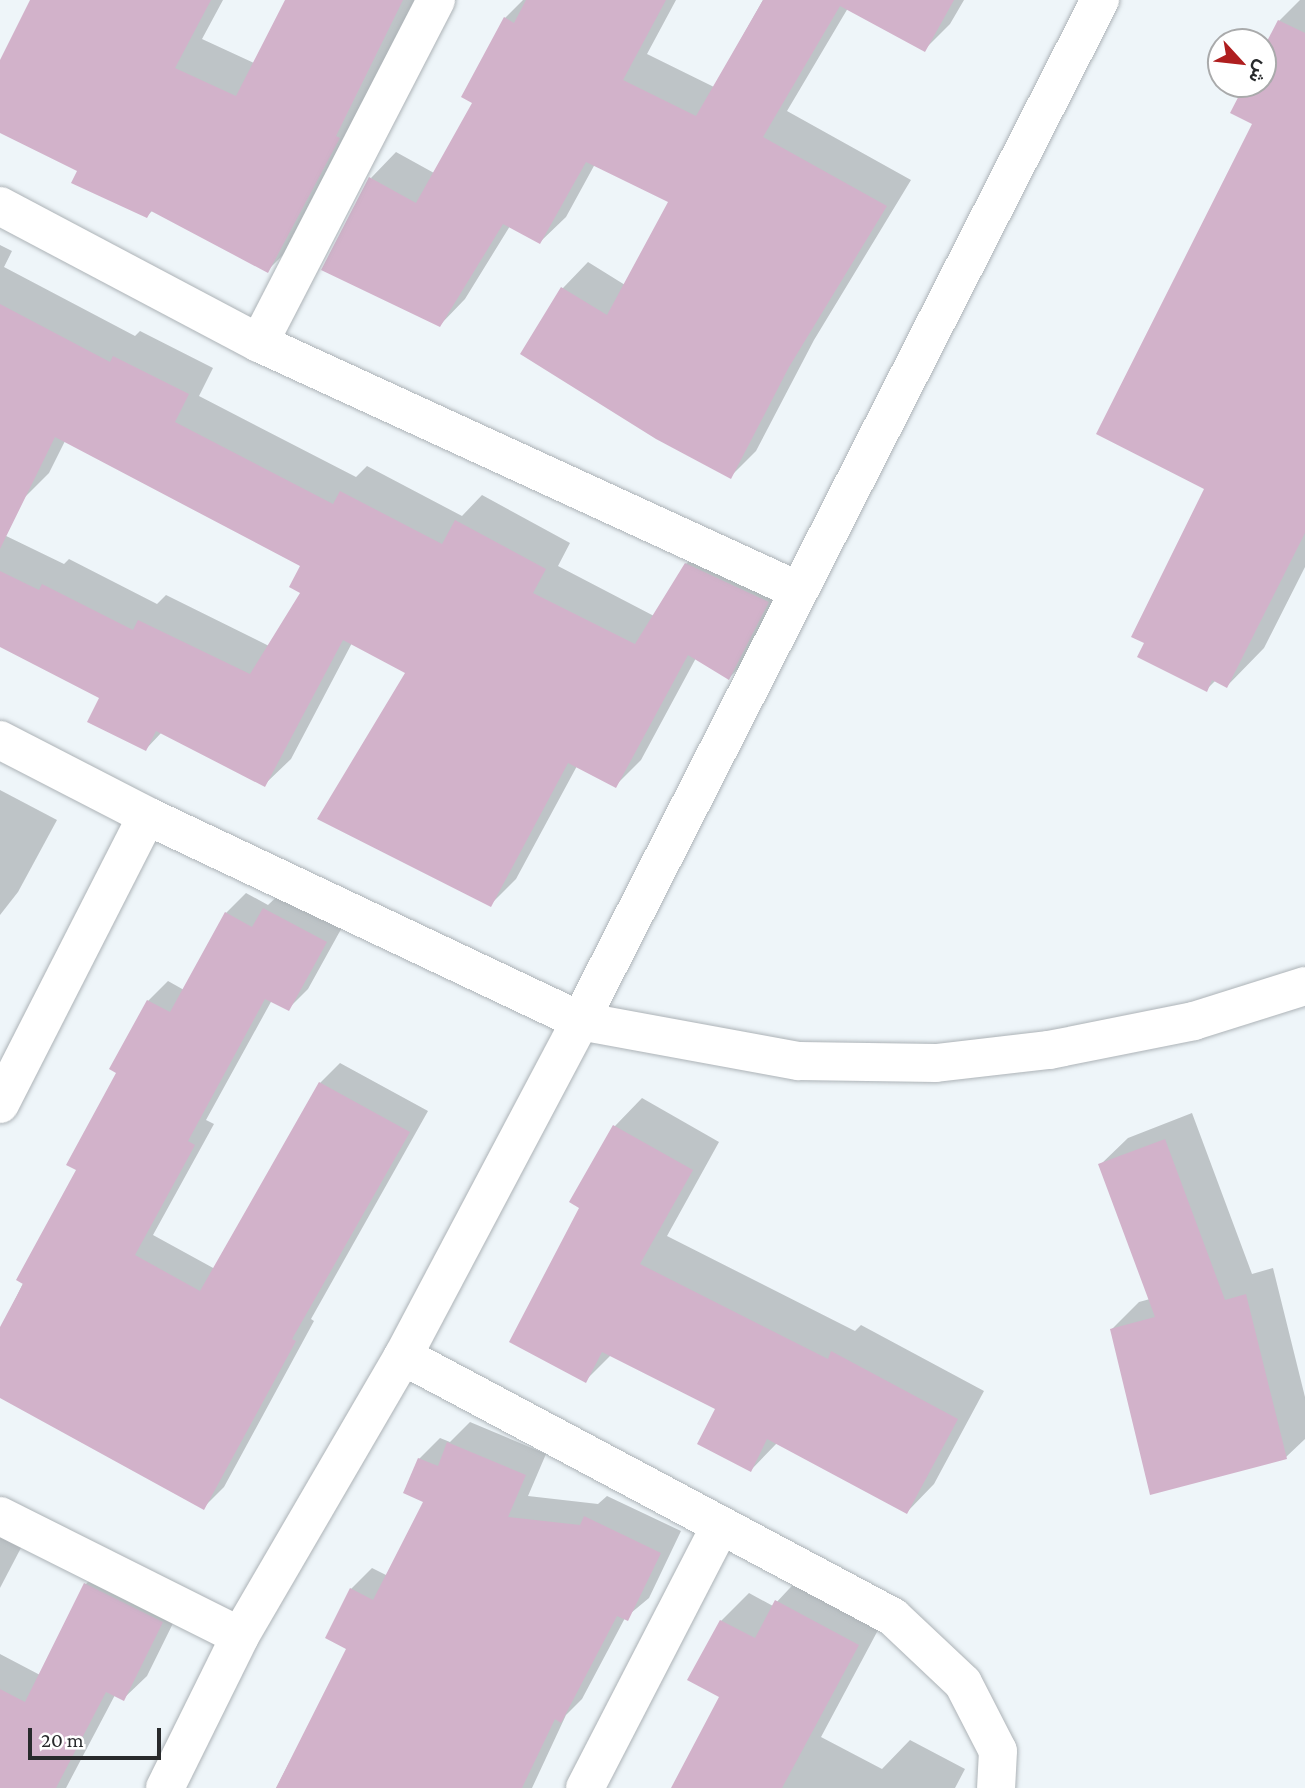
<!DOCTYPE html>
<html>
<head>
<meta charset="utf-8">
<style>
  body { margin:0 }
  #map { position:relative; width:1305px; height:1788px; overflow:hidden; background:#eef5f9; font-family:"Crimson Pro",Vazirmatn,serif }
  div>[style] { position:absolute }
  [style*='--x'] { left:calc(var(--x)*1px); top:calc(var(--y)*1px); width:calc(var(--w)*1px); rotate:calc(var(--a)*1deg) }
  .shadow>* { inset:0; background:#0003 }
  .building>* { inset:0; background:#d2b2ca }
  .roads { filter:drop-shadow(0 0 2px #adb3b7) drop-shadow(0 0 2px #adb3b7) }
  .minor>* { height:38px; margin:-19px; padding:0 19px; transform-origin:19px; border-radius:19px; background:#fff }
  span { translate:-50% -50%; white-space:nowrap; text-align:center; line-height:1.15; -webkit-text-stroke:7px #fff; paint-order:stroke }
  .north { position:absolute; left:1207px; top:28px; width:70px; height:70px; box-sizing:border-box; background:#fff; border:2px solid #a9aaab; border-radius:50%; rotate:117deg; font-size:19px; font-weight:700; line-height:28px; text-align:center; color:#282a2c }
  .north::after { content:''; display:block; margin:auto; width:24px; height:32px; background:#af1e1f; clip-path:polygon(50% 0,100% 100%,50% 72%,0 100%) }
  .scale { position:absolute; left:28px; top:1728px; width:133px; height:32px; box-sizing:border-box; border:4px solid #282a2c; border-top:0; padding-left:9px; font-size:21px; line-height:24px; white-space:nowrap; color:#282a2c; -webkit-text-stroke:5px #fff; paint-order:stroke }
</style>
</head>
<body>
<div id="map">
  <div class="shadow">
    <div style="clip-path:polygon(32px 0,223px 0,202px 39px,254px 63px,286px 0,416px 0,296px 242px,268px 270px,153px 210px,147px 216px,79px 170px,0 132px,0 64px)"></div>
    <div style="clip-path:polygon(523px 0,676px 0,647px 54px,714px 87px,763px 0,964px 0,950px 24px,924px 50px,848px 8px,787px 111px,911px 180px,814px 340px,756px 451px,730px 477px,523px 353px,563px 288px,588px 262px,625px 285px,671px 201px,595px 164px,566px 217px,540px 242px,510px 226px,465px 299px,440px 325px,371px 178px,396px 152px,434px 173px,474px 102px,505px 18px)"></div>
    <div style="clip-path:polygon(1300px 0,1305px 0,1305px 567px,1264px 648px,1227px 686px,1216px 680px,1206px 690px,1207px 488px,1254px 123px,1247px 84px,1263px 84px,1263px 52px,1279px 21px)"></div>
    <div style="clip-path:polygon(0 245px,12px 251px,4px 267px,135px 336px,140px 331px,213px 368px,199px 396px,356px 477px,367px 466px,462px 516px,482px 495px,570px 543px,558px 566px,654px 616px,686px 564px,712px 538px,793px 576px,755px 652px,729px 678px,696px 658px,641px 760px,615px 786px,577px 766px,516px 879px,490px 905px,407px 673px,352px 643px,291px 759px,265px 784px,162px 732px,146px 749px,102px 697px,0 645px,0 533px,64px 564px,69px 559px,157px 604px,166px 595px,269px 646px,302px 592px,303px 566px,65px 441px,49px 473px,23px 499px,0 488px)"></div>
    <div style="clip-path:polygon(0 790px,57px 820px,18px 892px,0 915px)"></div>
    <div style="clip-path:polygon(285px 889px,345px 922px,308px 989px,288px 1009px,272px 1000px,206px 1120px,214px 1124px,153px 1235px,215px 1269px,320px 1083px,340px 1063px,428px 1111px,311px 1319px,314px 1321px,224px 1487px,204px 1507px,0 1396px,0 1331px,78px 1169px,148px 1001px,168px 981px,184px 990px,226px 913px,246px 893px,268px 905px)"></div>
    <div style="clip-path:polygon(642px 1098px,719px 1142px,667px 1236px,855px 1331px,861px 1325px,984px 1391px,934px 1484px,907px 1512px,777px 1443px,751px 1470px,717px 1409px,611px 1355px,585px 1381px,582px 1207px,572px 1202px,615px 1126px)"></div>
    <div style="clip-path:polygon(1192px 1113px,1252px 1274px,1273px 1268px,1305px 1397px,1305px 1439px,1286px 1457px,1112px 1329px,1139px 1302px,1150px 1299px,1100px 1165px,1128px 1138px)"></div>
    <div style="clip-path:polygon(470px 1422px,546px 1454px,528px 1496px,598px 1504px,607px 1496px,681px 1531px,649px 1598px,625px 1618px,582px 1699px,566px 1715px,532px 1788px,276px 1788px,349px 1648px,351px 1589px,372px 1568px,388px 1576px,426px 1501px,419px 1459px,440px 1438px,450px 1442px)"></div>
    <div style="clip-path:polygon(0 1502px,34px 1523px,0 1588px)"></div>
    <div style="clip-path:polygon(109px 1560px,185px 1599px,147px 1676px,123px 1699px,115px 1695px,66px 1788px,0 1788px,0 1654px,40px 1675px,86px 1584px)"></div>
    <div style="clip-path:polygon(804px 1573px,885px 1617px,821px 1737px,882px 1769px,910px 1740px,965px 1769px,955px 1788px,672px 1788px,721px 1697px,689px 1679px,721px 1621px,749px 1593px,773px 1606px)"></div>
  </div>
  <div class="building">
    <div style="clip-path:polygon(30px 0,211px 0,175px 68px,236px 96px,285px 0,403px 0,336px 136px,340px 138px,268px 273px,151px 211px,147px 218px,71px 183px,77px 171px,0 133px,0 60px)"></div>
    <div style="clip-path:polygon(526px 0,666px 0,623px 80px,696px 116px,763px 0,954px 0,925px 52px,840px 6px,763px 137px,887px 206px,789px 367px,731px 479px,656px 439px,520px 354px,561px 287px,607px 315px,668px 202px,586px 162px,540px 244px,503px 224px,440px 327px,321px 270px,369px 177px,416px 203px,472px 103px,461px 97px,504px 17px,514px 23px)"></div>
    <div style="clip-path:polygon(1278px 20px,1305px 33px,1305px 533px,1227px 688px,1212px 680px,1207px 692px,1137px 657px,1144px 643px,1131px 637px,1204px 489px,1096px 434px,1252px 124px,1230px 113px,1245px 84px,1263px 84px,1263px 49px)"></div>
    <div style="clip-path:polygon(0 304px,110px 362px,113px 356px,189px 394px,175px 422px,333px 504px,340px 491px,442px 544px,455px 520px,546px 569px,533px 593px,635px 644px,685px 563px,769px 602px,729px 680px,688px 655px,616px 788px,568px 763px,491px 907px,317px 819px,405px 673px,343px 640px,265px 787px,156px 731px,146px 751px,87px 722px,99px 698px,0 647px,0 571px,39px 590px,42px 584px,133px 630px,138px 620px,250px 674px,300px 593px,289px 587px,300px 566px,55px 437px,0 549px)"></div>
    <div style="clip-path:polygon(263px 908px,327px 942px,289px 1011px,265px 999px,188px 1141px,195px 1145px,135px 1255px,200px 1291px,319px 1082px,410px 1132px,292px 1339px,296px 1341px,204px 1510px,0 1398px,0 1327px,23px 1284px,16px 1280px,76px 1170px,66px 1165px,116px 1073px,109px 1069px,147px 1000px,170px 1012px,225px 912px,252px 927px)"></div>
    <div style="clip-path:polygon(613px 1125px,693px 1170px,640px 1264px,828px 1359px,831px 1351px,958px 1419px,907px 1514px,767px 1439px,751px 1472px,697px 1444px,715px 1409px,602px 1352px,586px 1383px,509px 1342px,579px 1208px,569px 1202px)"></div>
    <div style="clip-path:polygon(1165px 1139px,1225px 1300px,1246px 1294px,1287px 1459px,1150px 1495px,1110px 1329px,1155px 1317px,1098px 1164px)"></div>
    <div style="clip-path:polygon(447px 1442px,526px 1475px,508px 1517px,580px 1525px,584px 1516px,661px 1553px,628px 1621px,617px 1616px,561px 1723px,555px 1719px,522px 1788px,276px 1788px,346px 1649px,325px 1638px,350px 1588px,373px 1600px,423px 1502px,403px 1493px,418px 1458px,438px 1466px)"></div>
    <div style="clip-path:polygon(84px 1583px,163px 1622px,124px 1701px,106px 1692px,56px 1788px,0 1788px,0 1689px,25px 1702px)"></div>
    <div style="clip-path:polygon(775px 1600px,859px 1645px,782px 1788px,671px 1788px,719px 1697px,687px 1680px,720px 1620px,755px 1638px)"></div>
  </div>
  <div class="roads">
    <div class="minor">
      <div style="--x:0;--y:206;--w:293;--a:27.9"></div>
      <div style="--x:259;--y:343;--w:594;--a:24.67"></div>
      <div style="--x:259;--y:343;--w:386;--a:-62.7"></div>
      <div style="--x:0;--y:740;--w:165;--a:27.3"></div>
      <div style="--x:147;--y:816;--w:479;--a:25.3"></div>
      <div style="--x:580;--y:1021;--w:223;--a:10.4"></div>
      <div style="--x:799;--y:1061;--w:137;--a:0.8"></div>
      <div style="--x:936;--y:1063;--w:114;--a:-6.6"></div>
      <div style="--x:1049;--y:1050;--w:148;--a:-11.3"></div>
      <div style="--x:1194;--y:1021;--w:116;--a:-17.5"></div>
      <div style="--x:0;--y:1104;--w:323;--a:-63"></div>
      <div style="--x:403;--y:1356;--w:555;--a:28.04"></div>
      <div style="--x:893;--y:1617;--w:96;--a:43.3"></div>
      <div style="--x:963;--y:1683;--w:76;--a:62.8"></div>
      <div style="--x:998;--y:1751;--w:37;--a:93"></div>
      <div style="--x:0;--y:1516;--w:268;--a:26.6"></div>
      <div style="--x:165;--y:1788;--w:169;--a:-63.7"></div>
      <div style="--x:240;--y:1636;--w:324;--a:-59.8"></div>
      <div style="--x:403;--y:1356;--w:379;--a:-62.1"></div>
      <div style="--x:580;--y:1021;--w:1146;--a:-63.01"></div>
      <div style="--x:585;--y:1788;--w:295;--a:-62.7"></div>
    </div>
  </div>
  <div class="north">ش</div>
  <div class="scale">20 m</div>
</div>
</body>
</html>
